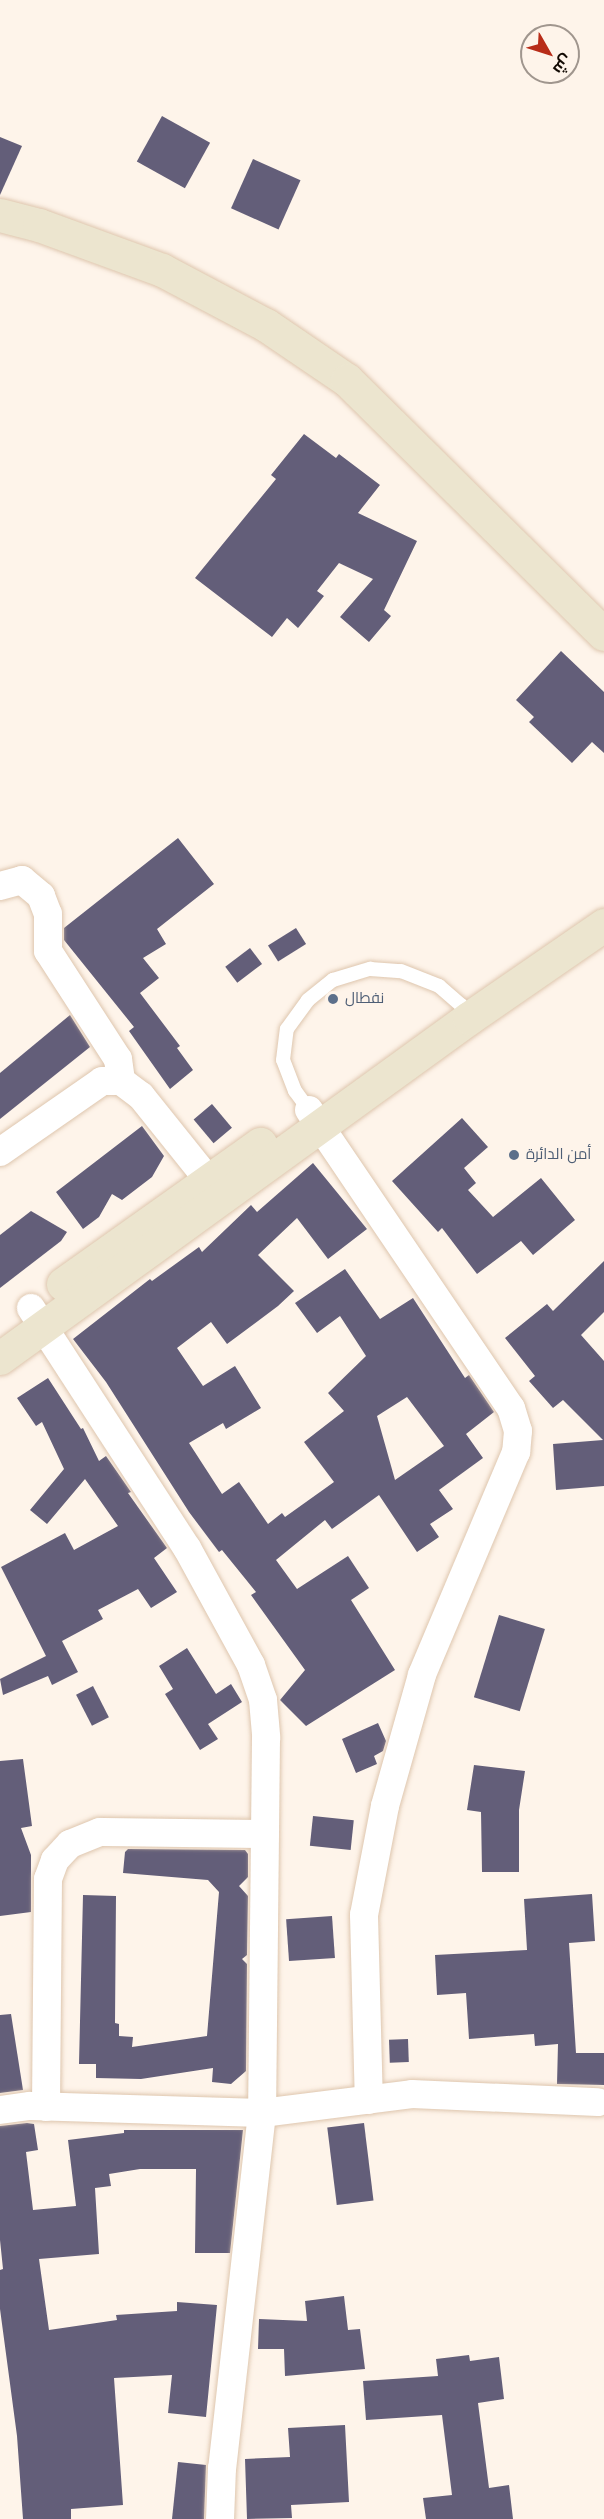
<!DOCTYPE html>
<html>
<head>
<meta charset="utf-8">
<style>
  body { margin:0 }
  #map { position:relative; width:604px; height:2519px; overflow:hidden; background:#fef4ea; font-family:Roboto,Cairo,sans-serif }
  div>[style] { position:absolute }
  [style*='--x'] { left:calc(var(--x)*1px); top:calc(var(--y)*1px); width:calc(var(--w)*1px); rotate:calc(var(--a)*1deg) }
  .building>* { inset:0; background:#635e79; transform-origin:0 0 }
  .roads { filter:drop-shadow(0 0 2px #dec6ae) drop-shadow(0 0 2px #dec6ae) }
  .lane>* { height:14px; margin:-7px; padding:0 7px; transform-origin:7px; border-radius:7px; background:#fff }
  .street>* { height:28px; margin:-14px; padding:0 14px; transform-origin:14px; border-radius:14px; background:#fff }
  .secondary>* { height:33px; margin:-16.5px; padding:0 16.5px; transform-origin:16.5px; border-radius:16.5px; background:#ece5cf }
  .dots>* { width:16px; height:16px; translate:-50% -50%; box-sizing:border-box; border:3px solid #fef4ea; border-radius:50% }
  span { translate:-50% -50%; white-space:nowrap; text-align:center; line-height:1.15; -webkit-text-stroke:4.5px #fef4ea; paint-order:stroke }
  .service-label { font-size:15px; color:#4e5e75 }
  .left { translate:0 -50%; text-align:left }
  .north { position:absolute; left:520px; top:24px; width:60px; height:60px; box-sizing:border-box; background:#fef4ea; border:2px solid #a0968e; border-radius:50%; rotate:129deg; font-size:16px; font-weight:700; line-height:24px; text-align:center; color:#120a03 }
  .north::after { content:''; display:block; margin:auto; width:21px; height:27px; background:#b82c18; clip-path:polygon(50% 0,100% 100%,50% 72%,0 100%) }
</style>
</head>
<body>
<div id="map">
  <div class="building">
    <div style="left:162px;top:116px;width:55px;height:52px;rotate:29deg"></div>
    <div style="clip-path:polygon(0 137px,22px 146px,0 195px)"></div>
    <div style="left:253px;top:159px;width:52px;height:54px;rotate:24deg"></div>
    <div style="clip-path:polygon(304px 434px,336px 458px,339px 454px,380px 485px,358px 513px,417px 541px,384px 610px,391px 616px,369px 642px,340px 617px,373px 579px,339px 563px,317px 591px,324px 596px,298px 628px,287px 618px,272px 637px,195px 578px,276px 479px,271px 475px)"></div>
    <div style="clip-path:polygon(561px 651px,604px 692px,604px 753px,592px 742px,572px 763px,529px 722px,534px 717px,516px 700px)"></div>
    <div style="clip-path:polygon(178px 838px,214px 884px,157px 929px,166px 944px,143px 958px,159px 978px,140px 993px,180px 1046px,177px 1048px,193px 1070px,170px 1089px,129px 1031px,134px 1027px,64px 940px,64px 928px)"></div>
    <div style="left:296px;top:928px;width:19px;height:33px;rotate:58deg"></div>
    <div style="left:250px;top:948px;width:20px;height:31px;rotate:53deg"></div>
    <div style="clip-path:polygon(70px 1015px,90px 1047px,0 1119px,0 1073px)"></div>
    <div style="left:212px;top:1104px;width:31px;height:24px;rotate:50deg"></div>
    <div style="clip-path:polygon(462px 1118px,488px 1147px,464px 1168px,476px 1183px,468px 1190px,493px 1217px,541px 1178px,575px 1220px,533px 1255px,521px 1241px,477px 1274px,442px 1228px,438px 1232px,392px 1181px)"></div>
    <div style="clip-path:polygon(142px 1126px,164px 1156px,152px 1177px,122px 1200px,112px 1194px,99px 1217px,83px 1229px,56px 1192px)"></div>
    <div style="clip-path:polygon(evenodd,313px 1163px,367px 1229px,328px 1259px,297px 1218px,258px 1255px,294px 1291px,278px 1306px,227px 1344px,211px 1322px,177px 1348px,203px 1386px,235px 1366px,261px 1408px,226px 1429px,223px 1423px,189px 1443px,222px 1494px,239px 1482px,268px 1524px,282px 1513px,285px 1517px,334px 1482px,304px 1442px,344px 1411px,328px 1393px,366px 1356px,340px 1316px,317px 1333px,295px 1303px,345px 1269px,380px 1319px,413px 1298px,465px 1378px,469px 1375px,494px 1412px,466px 1434px,483px 1458px,439px 1490px,453px 1509px,430px 1524px,439px 1537px,417px 1552px,379px 1495px,332px 1529px,325px 1520px,276px 1560px,297px 1589px,348px 1556px,369px 1588px,351px 1600px,395px 1670px,306px 1726px,280px 1700px,305px 1670px,251px 1595px,256px 1592px,222px 1550px,219px 1552px,189px 1512px,106px 1382px,73px 1339px,150px 1279px,152px 1281px,199px 1247px,202px 1252px,251px 1205px,257px 1212px,313px 1163px,407px 1397px,444px 1446px,395px 1480px,377px 1416px,407px 1397px)"></div>
    <div style="clip-path:polygon(31px 1211px,67px 1232px,61px 1241px,0 1288px,0 1235px)"></div>
    <div style="clip-path:polygon(604px 1261px,604px 1312px,581px 1335px,604px 1361px,604px 1486px,556px 1490px,553px 1444px,603px 1440px,563px 1400px,553px 1408px,529px 1381px,535px 1376px,505px 1338px,547px 1304px,553px 1311px)"></div>
    <div style="clip-path:polygon(48px 1378px,81px 1429px,83px 1428px,99px 1461px,106px 1456px,131px 1492px,128px 1493px,167px 1548px,154px 1558px,177px 1592px,151px 1608px,138px 1589px,98px 1610px,103px 1619px,62px 1641px,78px 1672px,52px 1685px,48px 1676px,3px 1695px,0 1679px,46px 1656px,1px 1567px,65px 1533px,74px 1550px,118px 1526px,85px 1479px,47px 1524px,30px 1510px,64px 1469px,42px 1422px,36px 1426px,17px 1398px)"></div>
    <div style="left:499px;top:1615px;width:48px;height:86px;rotate:17deg"></div>
    <div style="clip-path:polygon(187px 1648px,216px 1694px,231px 1684px,242px 1702px,208px 1724px,218px 1739px,200px 1750px,165px 1694px,173px 1689px,159px 1666px)"></div>
    <div style="left:93px;top:1686px;width:35px;height:19px;rotate:63deg"></div>
    <div style="clip-path:polygon(378px 1723px,386px 1741px,383px 1751px,374px 1756px,377px 1764px,356px 1773px,342px 1739px)"></div>
    <div style="clip-path:polygon(23px 1759px,32px 1826px,21px 1828px,31px 1855px,31px 1912px,0 1916px,0 1761px)"></div>
    <div style="clip-path:polygon(474px 1765px,525px 1771px,519px 1810px,519px 1872px,482px 1872px,481px 1812px,467px 1810px)"></div>
    <div style="left:313px;top:1816px;width:41px;height:30px;rotate:6deg"></div>
    <div style="clip-path:polygon(128px 1849px,245px 1850px,248px 1854px,248px 1877px,239px 1886px,248px 1896px,247px 1955px,242px 1959px,247px 1964px,246px 2071px,231px 2084px,212px 2082px,213px 2068px,141px 2079px,96px 2078px,96px 2064px,79px 2064px,83px 1895px,116px 1896px,115px 2023px,119px 2024px,119px 2036px,133px 2037px,132px 2047px,207px 2036px,219px 1892px,208px 1880px,123px 1873px,125px 1852px)"></div>
    <div style="clip-path:polygon(592px 1894px,595px 1941px,569px 1943px,576px 2053px,604px 2053px,604px 2085px,557px 2084px,558px 2044px,535px 2046px,534px 2034px,469px 2039px,466px 1993px,437px 1995px,435px 1955px,527px 1950px,524px 1899px)"></div>
    <div style="left:332px;top:1916px;width:42px;height:46px;rotate:86deg"></div>
    <div style="clip-path:polygon(11px 2014px,23px 2090px,0 2093px,0 2015px)"></div>
    <div style="left:408px;top:2039px;width:23px;height:19px;rotate:88deg"></div>
    <div style="clip-path:polygon(27px 2123px,34px 2124px,38px 2150px,26px 2152px,33px 2210px,76px 2206px,68px 2140px,124px 2133px,124px 2130px,243px 2130px,230px 2253px,195px 2253px,196px 2169px,140px 2169px,109px 2174px,111px 2186px,95px 2188px,99px 2254px,39px 2259px,49px 2330px,117px 2320px,116px 2315px,177px 2311px,177px 2302px,217px 2305px,206px 2417px,168px 2413px,172px 2375px,114px 2378px,123px 2505px,71px 2509px,71px 2519px,23px 2519px,17px 2436px,0 2309px,0 2270px,3px 2269px,0 2240px,0 2126px)"></div>
    <div style="left:364px;top:2123px;width:78px;height:37px;rotate:83deg"></div>
    <div style="clip-path:polygon(344px 2296px,348px 2330px,360px 2329px,365px 2369px,285px 2376px,284px 2349px,258px 2349px,259px 2319px,307px 2321px,305px 2301px)"></div>
    <div style="clip-path:polygon(469px 2355px,470px 2361px,499px 2357px,504px 2399px,478px 2403px,489px 2488px,509px 2485px,513px 2519px,426px 2519px,423px 2498px,452px 2495px,442px 2415px,366px 2420px,363px 2381px,438px 2376px,436px 2359px)"></div>
    <div style="clip-path:polygon(345px 2425px,349px 2502px,291px 2505px,292px 2518px,247px 2519px,245px 2459px,290px 2457px,288px 2428px)"></div>
    <div style="clip-path:polygon(178px 2462px,206px 2465px,204px 2519px,172px 2519px)"></div>
  </div>
  <div class="roads">
    <div class="lane">
      <div style="--x:309;--y:1110;--w:24;--a:-126"></div>
      <div style="--x:295;--y:1091;--w:33;--a:-111"></div>
      <div style="--x:283;--y:1060;--w:31;--a:-83"></div>
      <div style="--x:287;--y:1029;--w:36;--a:-54"></div>
      <div style="--x:308;--y:1000;--w:32;--a:-39"></div>
      <div style="--x:333;--y:980;--w:39;--a:-17"></div>
      <div style="--x:370;--y:969;--w:31;--a:4"></div>
      <div style="--x:401;--y:971;--w:41;--a:21.5"></div>
      <div style="--x:439;--y:986;--w:29;--a:41"></div>
      <div style="--x:461;--y:1005;--w:15;--a:58"></div>
    </div>
    <div class="street">
      <div style="--x:0;--y:886;--w:23;--a:-15"></div>
      <div style="--x:22;--y:880;--w:25;--a:40"></div>
      <div style="--x:41;--y:896;--w:19;--a:69"></div>
      <div style="--x:48;--y:914;--w:37;--a:90"></div>
      <div style="--x:48;--y:951;--w:129;--a:57.1"></div>
      <div style="--x:118;--y:1059;--w:22;--a:82"></div>
      <div style="--x:309;--y:1110;--w:360;--a:55.9"></div>
      <div style="--x:511;--y:1408;--w:24;--a:73"></div>
      <div style="--x:518;--y:1431;--w:21;--a:95"></div>
      <div style="--x:516;--y:1452;--w:242;--a:112.9"></div>
      <div style="--x:422;--y:1675;--w:136;--a:105.8"></div>
      <div style="--x:385;--y:1806;--w:111;--a:100.9"></div>
      <div style="--x:364;--y:1915;--w:185;--a:88.5"></div>
      <div style="--x:0;--y:1152;--w:124;--a:-34.8"></div>
      <div style="--x:102;--y:1081;--w:19;--a:0"></div>
      <div style="--x:121;--y:1081;--w:25;--a:37"></div>
      <div style="--x:141;--y:1096;--w:128;--a:51.3"></div>
      <div style="--x:31;--y:1308;--w:286;--a:57"></div>
      <div style="--x:187;--y:1548;--w:133;--a:61.3"></div>
      <div style="--x:251;--y:1665;--w:37;--a:71"></div>
      <div style="--x:263;--y:1700;--w:38;--a:85"></div>
      <div style="--x:266;--y:1738;--w:375;--a:90.6"></div>
      <div style="--x:262;--y:2113;--w:357;--a:96.4"></div>
      <div style="--x:222;--y:2468;--w:51;--a:92.2"></div>
      <div style="--x:46;--y:2107;--w:228;--a:-89.5"></div>
      <div style="--x:48;--y:1879;--w:20;--a:-70"></div>
      <div style="--x:55;--y:1860;--w:22;--a:-47"></div>
      <div style="--x:70;--y:1844;--w:32;--a:-22"></div>
      <div style="--x:100;--y:1832;--w:165;--a:0.7"></div>
      <div style="--x:0;--y:2110;--w:30;--a:-8"></div>
      <div style="--x:30;--y:2106;--w:232;--a:1.7"></div>
      <div style="--x:262;--y:2113;--w:151;--a:-7.2"></div>
      <div style="--x:412;--y:2094;--w:186;--a:2.5"></div>
    </div>
    <div class="secondary">
      <div style="--x:0;--y:215;--w:40;--a:14.4"></div>
      <div style="--x:39;--y:225;--w:131;--a:20.1"></div>
      <div style="--x:162;--y:270;--w:118;--a:27.9"></div>
      <div style="--x:266;--y:325;--w:98;--a:34.2"></div>
      <div style="--x:347;--y:380;--w:361;--a:44.7"></div>
      <div style="--x:63;--y:1284;--w:242;--a:-35.4"></div>
      <div style="--x:0;--y:1358;--w:579;--a:-35.94"></div>
      <div style="--x:469;--y:1018;--w:164;--a:-34.6"></div>
    </div>
  </div>
  <div class="dots">
    <div style="left:333px;top:999px;background:#5c6f8a"></div>
    <div style="left:514px;top:1155px;background:#5c6f8a"></div>
  </div>
  <div class="service-label">
    <span class="left" style="left:345px;top:999px">نفطال</span>
    <span class="left" style="left:526px;top:1155px">أمن الدائرة</span>
  </div>
  <div class="north">ش</div>
</div>
</body>
</html>
